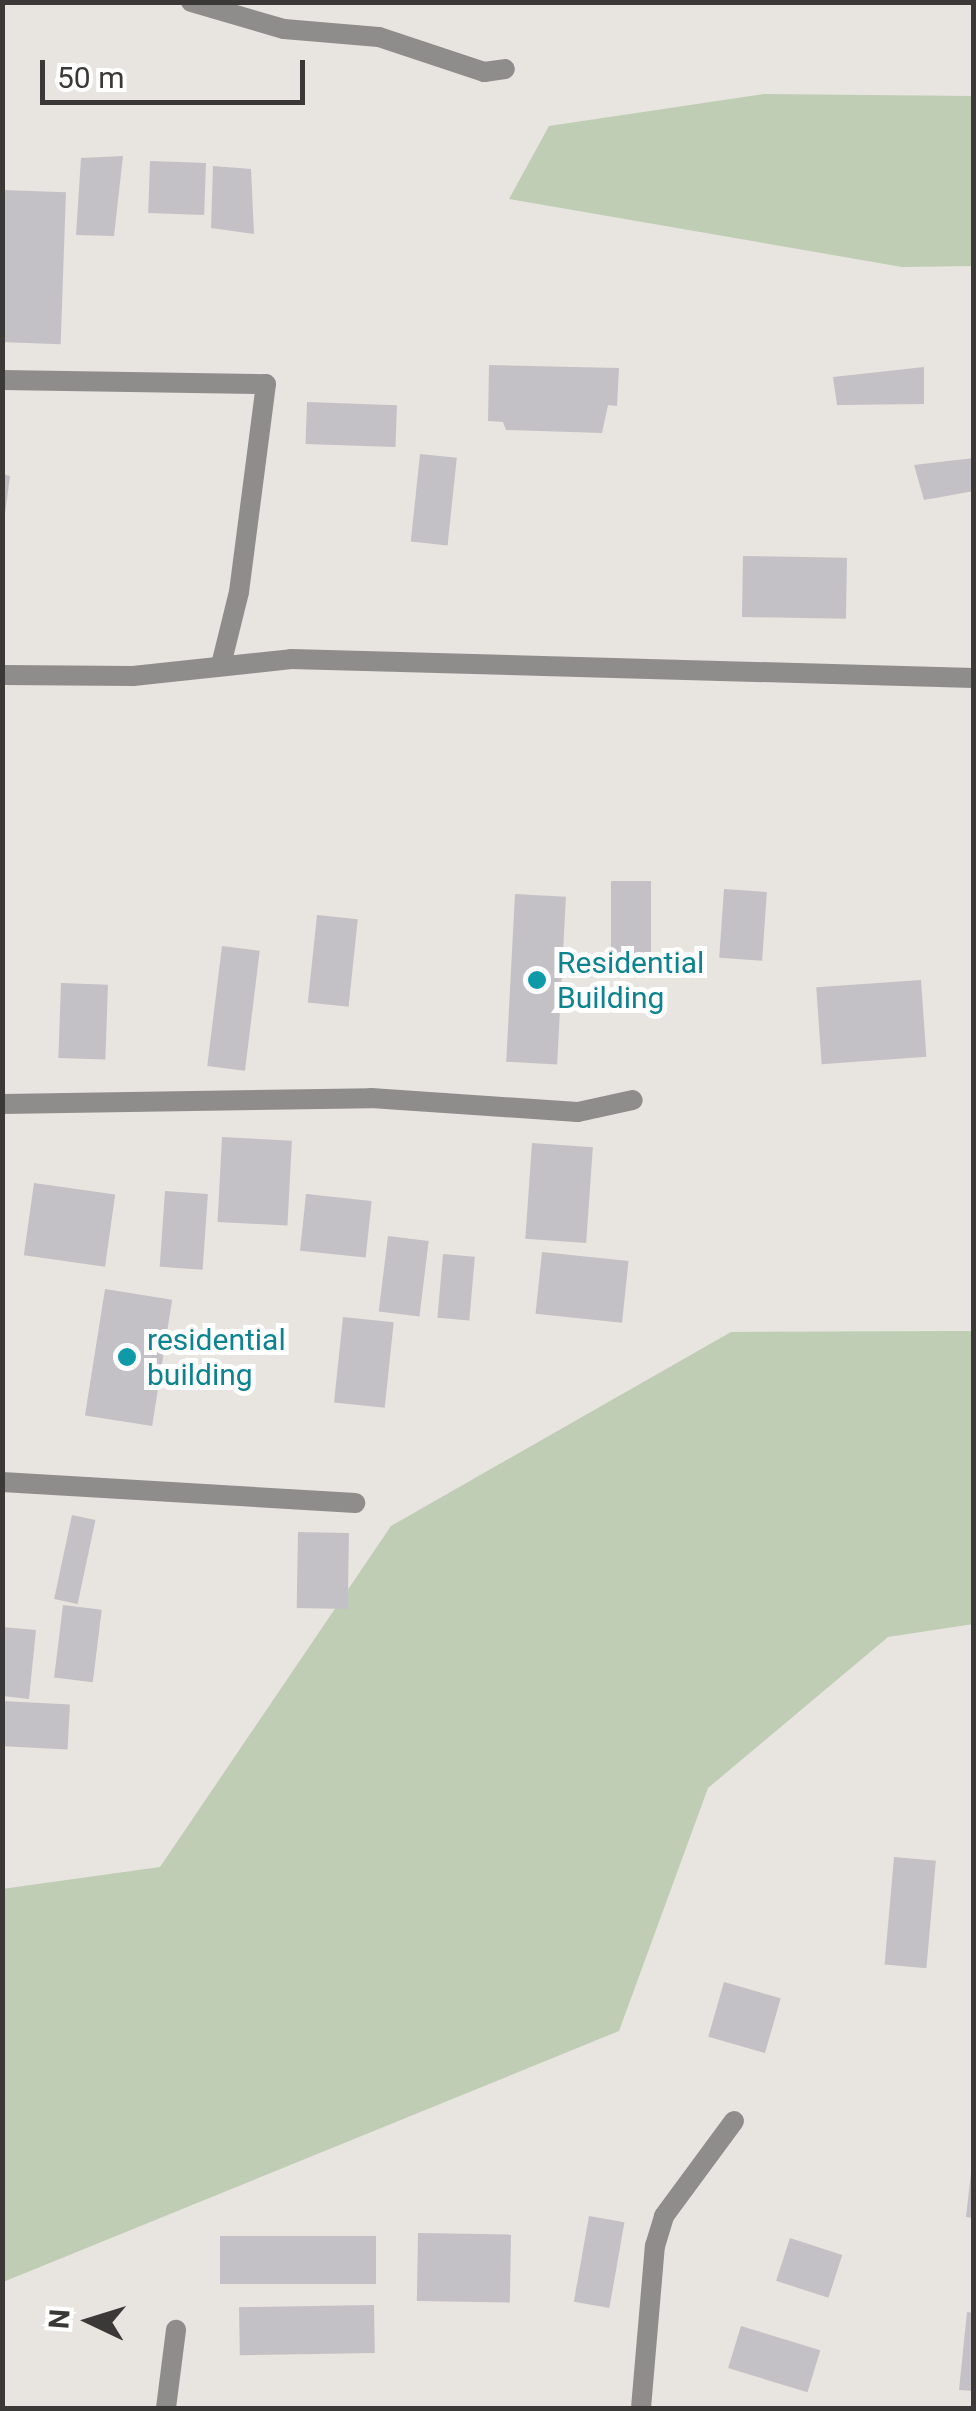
<!DOCTYPE html>
<html>
<head>
<meta charset="utf-8">
<style>
  body { margin:0 }
  #map { position:relative; width:976px; height:2411px; overflow:hidden; background:#e8e4df; font-family:Roboto,sans-serif }
  div>[style] { position:absolute }
  [style*='--x'] { left:calc(var(--x)*1px); top:calc(var(--y)*1px); width:calc(var(--w)*1px); rotate:calc(var(--a)*1deg) }
  .green>* { inset:0; background:#becdb4 }
  .building>* { inset:0; background:#c4c1c6; transform-origin:0 0 }
  .minor>* { height:20px; margin:-10px; padding:0 10px; transform-origin:10px; border-radius:10px; background:#8f8d8b }
  .dots>* { width:28px; height:28px; translate:-50% -50%; box-sizing:border-box; border:5px solid #fff; border-radius:50% }
  span { translate:-50% -50%; white-space:nowrap; text-align:center; line-height:1.15; -webkit-text-stroke:10px #fff; paint-order:stroke }
  .culture-label { font-size:30px; color:#0d838f }
  .left { translate:0 -50%; text-align:left }
  .frame { position:absolute; inset:0; border:5px solid #3a3937; pointer-events:none }
  .north { position:absolute; left:40px; top:2271px; width:100px; height:100px; -webkit-text-stroke:8px #fff; paint-order:stroke; rotate:274deg; font-size:28px; font-weight:700; line-height:40px; text-align:center; color:#3a3937 }
  .north::after { content:''; display:block; margin:auto; width:35px; height:45px; background:#3a3937; clip-path:polygon(50% 0,100% 100%,50% 72%,0 100%) }
  .scale { position:absolute; left:40px; top:60px; width:265px; height:45px; box-sizing:border-box; border:5px solid #3a3937; border-top:0; padding-left:12px; font-size:30px; line-height:35px; white-space:nowrap; color:#3a3937; -webkit-text-stroke:8px #fff; paint-order:stroke }
</style>
</head>
<body>
<div id="map">
  <div class="green">
    <div style="clip-path:polygon(764px 94px,973px 96px,973px 266px,902px 267px,509px 199px,549px 126px)"></div>
    <div style="clip-path:polygon(973px 1331px,973px 1624px,888px 1637px,708px 1788px,619px 2031px,3px 2282px,2px 1889px,160px 1867px,391px 1526px,731px 1332px)"></div>
  </div>
  <div class="building">
    <div style="clip-path:polygon(123px 156px,114px 236px,76px 235px,81px 158px)"></div>
    <div style="left:150px;top:161px;width:56px;height:52px;rotate:2deg"></div>
    <div style="clip-path:polygon(213px 166px,251px 169px,254px 234px,211px 228px)"></div>
    <div style="left:2px;top:190px;width:64px;height:152px;rotate:2deg"></div>
    <div style="clip-path:polygon(489px 365px,619px 368px,617px 406px,608px 405px,602px 433px,506px 430px,503px 422px,488px 421px)"></div>
    <div style="clip-path:polygon(924px 367px,924px 404px,837px 405px,833px 377px)"></div>
    <div style="left:307px;top:402px;width:90px;height:42px;rotate:2deg"></div>
    <div style="left:420px;top:454px;width:37px;height:88px;rotate:6deg"></div>
    <div style="clip-path:polygon(974px 458px,974px 491px,924px 500px,914px 465px)"></div>
    <div style="clip-path:polygon(2px 474px,10px 476px,5px 514px,2px 514px)"></div>
    <div style="left:743px;top:556px;width:104px;height:61px;rotate:1deg"></div>
    <div style="left:611px;top:881px;width:40px;height:90px"></div>
    <div style="left:724px;top:889px;width:43px;height:69px;rotate:4deg"></div>
    <div style="left:515px;top:894px;width:51px;height:168px;rotate:3deg"></div>
    <div style="left:317px;top:915px;width:41px;height:88px;rotate:6deg"></div>
    <div style="left:222px;top:946px;width:38px;height:121px;rotate:7deg"></div>
    <div style="left:921px;top:980px;width:77px;height:105px;rotate:86deg"></div>
    <div style="left:61px;top:983px;width:47px;height:75px;rotate:2deg"></div>
    <div style="left:222px;top:1137px;width:70px;height:85px;rotate:3deg"></div>
    <div style="left:532px;top:1143px;width:61px;height:96px;rotate:4deg"></div>
    <div style="left:34px;top:1183px;width:82px;height:73px;rotate:8deg"></div>
    <div style="left:165px;top:1191px;width:43px;height:76px;rotate:4deg"></div>
    <div style="left:306px;top:1194px;width:66px;height:57px;rotate:6deg"></div>
    <div style="left:388px;top:1236px;width:41px;height:76px;rotate:7deg"></div>
    <div style="left:542px;top:1252px;width:87px;height:62px;rotate:6deg"></div>
    <div style="left:443px;top:1254px;width:32px;height:64px;rotate:5deg"></div>
    <div style="left:105px;top:1289px;width:68px;height:128px;rotate:9deg"></div>
    <div style="left:343px;top:1317px;width:51px;height:86px;rotate:6deg"></div>
    <div style="left:72px;top:1515px;width:24px;height:86px;rotate:12deg"></div>
    <div style="left:298px;top:1532px;width:51px;height:76px;rotate:1deg"></div>
    <div style="left:63px;top:1605px;width:39px;height:73px;rotate:7deg"></div>
    <div style="clip-path:polygon(2px 1627px,36px 1630px,29px 1699px,2px 1696px)"></div>
    <div style="left:2px;top:1701px;width:68px;height:45px;rotate:3deg"></div>
    <div style="left:894px;top:1857px;width:42px;height:108px;rotate:5deg"></div>
    <div style="left:724px;top:1982px;width:59px;height:57px;rotate:16deg"></div>
    <div style="clip-path:polygon(971px 2173px,974px 2173px,974px 2218px,966px 2217px)"></div>
    <div style="left:589px;top:2216px;width:36px;height:87px;rotate:10deg"></div>
    <div style="left:418px;top:2233px;width:93px;height:68px;rotate:1deg"></div>
    <div style="left:376px;top:2236px;width:48px;height:156px;rotate:90deg"></div>
    <div style="left:790px;top:2238px;width:55px;height:45px;rotate:18deg"></div>
    <div style="left:374px;top:2305px;width:48px;height:135px;rotate:89deg"></div>
    <div style="clip-path:polygon(967px 2312px,974px 2313px,974px 2391px,959px 2390px)"></div>
    <div style="left:741px;top:2326px;width:83px;height:44px;rotate:17deg"></div>
  </div>
  <div class="minor">
    <div style="--x:191;--y:2;--w:97;--a:16.2"></div>
    <div style="--x:284;--y:29;--w:95;--a:4.8"></div>
    <div style="--x:379;--y:37;--w:111;--a:18.4"></div>
    <div style="--x:484;--y:72;--w:21;--a:-8"></div>
    <div style="--x:2;--y:380;--w:264;--a:0.9"></div>
    <div style="--x:266;--y:384;--w:210;--a:97.4"></div>
    <div style="--x:239;--y:592;--w:75;--a:103.9"></div>
    <div style="--x:2;--y:675;--w:131;--a:0.4"></div>
    <div style="--x:133;--y:676;--w:159;--a:-6.1"></div>
    <div style="--x:291;--y:659;--w:683;--a:1.59"></div>
    <div style="--x:2;--y:1104;--w:369;--a:-0.9"></div>
    <div style="--x:371;--y:1098;--w:207;--a:3.9"></div>
    <div style="--x:578;--y:1112;--w:56;--a:-12.3"></div>
    <div style="--x:2;--y:1482;--w:354;--a:3.4"></div>
    <div style="--x:166;--y:2408;--w:79;--a:-82.7"></div>
    <div style="--x:641;--y:2408;--w:163;--a:-85.1"></div>
    <div style="--x:655;--y:2246;--w:31;--a:-73"></div>
    <div style="--x:664;--y:2216;--w:118;--a:-53.6"></div>
  </div>
  <div class="dots">
    <div style="left:537px;top:980px;background:#0f9aa8"></div>
    <div style="left:127px;top:1357px;background:#0f9aa8"></div>
  </div>
  <div class="culture-label">
    <span class="left" style="left:557px;top:980px">Residential<br>Building</span>
    <span class="left" style="left:147px;top:1357px">residential<br>building</span>
  </div>
  <div class="frame"></div>
  <div class="north">N</div>
  <div class="scale">50 m</div>
</div>
</body>
</html>
